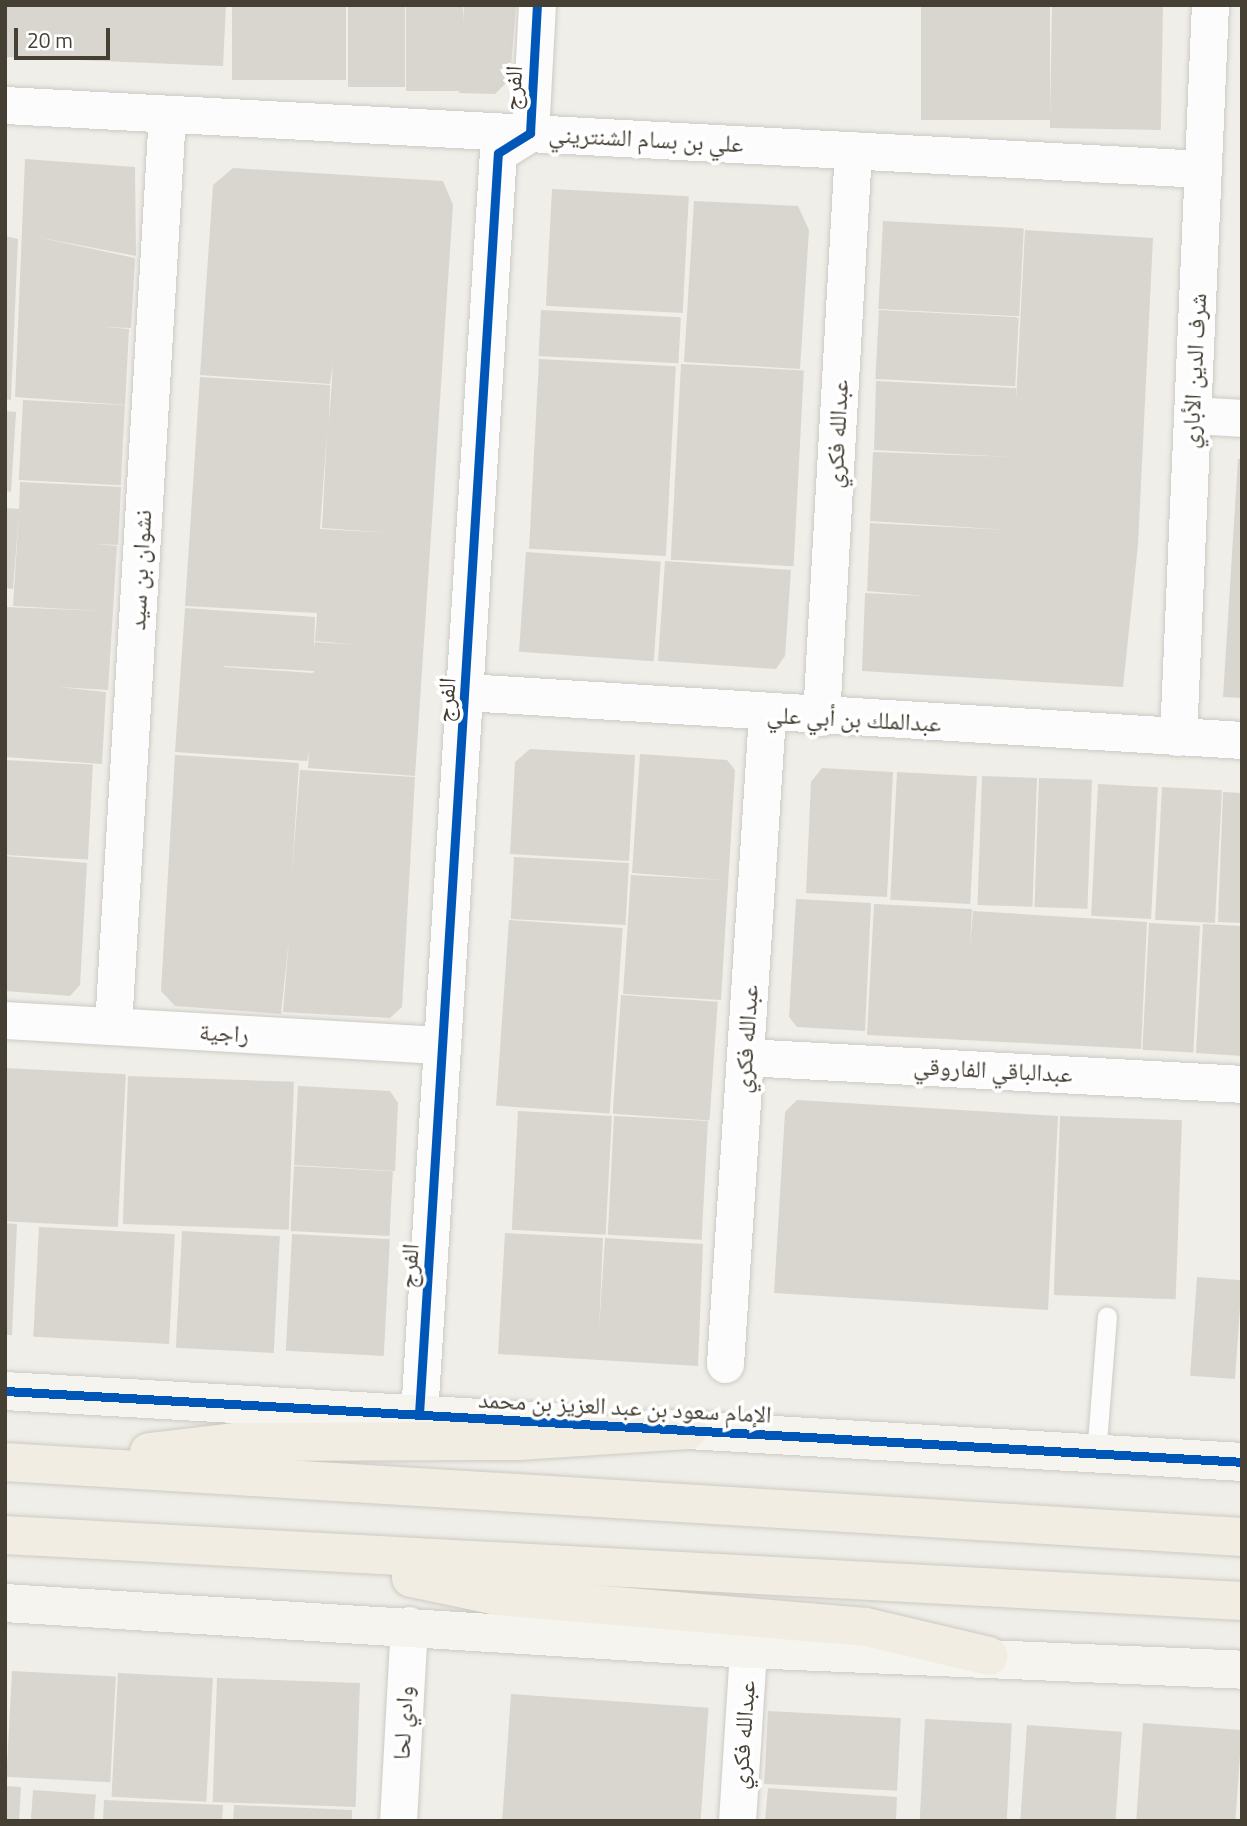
<!DOCTYPE html>
<html>
<head>
<meta charset="utf-8">
<style>
  body { margin:0 }
  #map { position:relative; width:1247px; height:1826px; overflow:hidden; background:#f0eee8; font-family:"Titillium Web","Noto Naskh Arabic",sans-serif }
  div>[style] { position:absolute }
  [style*='--x'] { left:calc(var(--x)*1px); top:calc(var(--y)*1px); width:calc(var(--w)*1px); rotate:calc(var(--a)*1deg) }
  .building>* { inset:0; background:#d9d6d0; transform-origin:0 0 }
  .roads { filter:drop-shadow(0 0 2px #cccac4) drop-shadow(0 0 2px #cccac4) }
  .lane>* { height:19px; margin:-9.5px; padding:0 9.5px; transform-origin:9.5px; border-radius:9.5px; background:#fdfcfc }
  .street>* { height:37px; margin:-18.5px; padding:0 18.5px; transform-origin:18.5px; border-radius:18.5px; background:#fdfcfc }
  .secondary>* { height:38px; margin:-19px; padding:0 19px; transform-origin:19px; border-radius:19px; background:#f6f4ee }
  .primary>* { height:38px; margin:-19px; padding:0 19px; transform-origin:19px; border-radius:19px; background:#f1ede2 }
  .cycleway>* { height:9px; margin:-4.5px; padding:0 4.5px; transform-origin:4.5px; border-radius:4.5px; background:#0057b8 }
  span { translate:-50% -50%; white-space:nowrap; text-align:center; line-height:1.15; -webkit-text-stroke:7px #fff; paint-order:stroke }
  .street-label { font-size:24px; color:#453f34 }
  .frame { position:absolute; inset:0; border:7px solid #453f34; pointer-events:none }
  .scale { position:absolute; left:14px; top:28px; width:96px; height:32px; box-sizing:border-box; border:4px solid #453f34; border-top:0; padding-left:9px; font-size:21px; line-height:24px; white-space:nowrap; color:#453f34; -webkit-text-stroke:5px #fff; paint-order:stroke }
</style>
</head>
<body>
<div id="map">
  <div class="building">
    <div style="clip-path:polygon(5px 5px,226px 5px,223px 66px,5px 57px)"></div>
    <div style="left:232px;top:5px;width:114px;height:75px"></div>
    <div style="left:348px;top:5px;width:57px;height:82px"></div>
    <div style="left:406px;top:5px;width:57px;height:86px"></div>
    <div style="clip-path:polygon(464px 5px,516px 5px,510px 79px,495px 94px,459px 93px)"></div>
    <div style="left:921px;top:5px;width:129px;height:115px"></div>
    <div style="left:1052px;top:5px;width:111px;height:123px;rotate:1deg"></div>
    <div style="clip-path:polygon(25px 159px,135px 167px,136px 256px,32px 236px,135px 258px,131px 328px,104px 327px,129px 329px,125px 405px,15px 397px)"></div>
    <div style="clip-path:polygon(evenodd,233px 168px,443px 181px,453px 205px,415px 776px,308px 768px,309px 751px,307px 761px,175px 752px,185px 608px,315px 617px,314px 648px,315px 642px,359px 645px,315px 641px,317px 613px,185px 606px,200px 377px,330px 385px,329px 423px,333px 364px,330px 384px,200px 375px,213px 185px,233px 168px,327px 432px,322px 528px,391px 533px,320px 529px,327px 432px,233px 168px,224px 666px,314px 671px,313px 673px,224px 667px,224px 666px)"></div>
    <div style="left:552px;top:189px;width:137px;height:117px;rotate:3deg"></div>
    <div style="clip-path:polygon(694px 201px,798px 206px,809px 230px,800px 369px,684px 362px)"></div>
    <div style="left:883px;top:221px;width:141px;height:88px;rotate:3deg"></div>
    <div style="clip-path:polygon(1025px 230px,1153px 238px,1138px 545px,1123px 687px,862px 671px,865px 593px,926px 596px,867px 591px,870px 523px,1009px 530px,870px 521px,873px 452px,1013px 457px,874px 450px,876px 381px,1016px 388px,1016px 400px)"></div>
    <div style="clip-path:polygon(5px 236px,18px 239px,11px 400px,5px 399px)"></div>
    <div style="left:541px;top:310px;width:140px;height:46px;rotate:3deg"></div>
    <div style="left:879px;top:310px;width:140px;height:69px;rotate:3deg"></div>
    <div style="left:539px;top:359px;width:137px;height:190px;rotate:3deg"></div>
    <div style="left:681px;top:364px;width:123px;height:196px;rotate:3deg"></div>
    <div style="left:23px;top:400px;width:102px;height:80px;rotate:3deg"></div>
    <div style="clip-path:polygon(5px 411px,16px 412px,11px 492px,5px 491px)"></div>
    <div style="clip-path:polygon(1238px 459px,1242px 459px,1242px 698px,1223px 697px)"></div>
    <div style="clip-path:polygon(20px 482px,121px 487px,118px 545px,95px 544px,117px 546px,108px 690px,58px 687px,106px 692px,102px 764px,5px 757px,5px 607px,104px 611px,13px 606px,19px 513px,13px 589px,5px 588px,5px 508px,19px 509px)"></div>
    <div style="left:526px;top:552px;width:135px;height:100px;rotate:4deg"></div>
    <div style="clip-path:polygon(665px 561px,791px 570px,785px 656px,776px 669px,658px 661px)"></div>
    <div style="clip-path:polygon(530px 749px,635px 755px,629px 861px,510px 854px,515px 762px)"></div>
    <div style="clip-path:polygon(640px 754px,727px 760px,735px 770px,721px 1000px,623px 994px,631px 875px,724px 880px,632px 873px)"></div>
    <div style="clip-path:polygon(175px 755px,299px 763px,292px 874px,300px 770px,415px 777px,402px 1007px,390px 1018px,283px 1012px,289px 939px,281px 1014px,175px 1006px,161px 991px)"></div>
    <div style="left:5px;top:760px;width:88px;height:95px;rotate:3deg"></div>
    <div style="clip-path:polygon(822px 768px,893px 772px,887px 897px,806px 893px,811px 782px)"></div>
    <div style="left:897px;top:772px;width:80px;height:128px;rotate:3deg"></div>
    <div style="left:982px;top:776px;width:55px;height:129px;rotate:2deg"></div>
    <div style="left:1039px;top:778px;width:53px;height:129px;rotate:2deg"></div>
    <div style="left:1098px;top:784px;width:60px;height:132px;rotate:3deg"></div>
    <div style="left:1162px;top:787px;width:60px;height:133px;rotate:3deg"></div>
    <div style="clip-path:polygon(1223px 792px,1242px 793px,1242px 923px,1218px 922px)"></div>
    <div style="clip-path:polygon(5px 856px,87px 863px,80px 985px,70px 996px,5px 991px)"></div>
    <div style="left:514px;top:857px;width:115px;height:62px;rotate:3deg"></div>
    <div style="clip-path:polygon(796px 899px,871px 903px,865px 1031px,797px 1027px,789px 1017px)"></div>
    <div style="clip-path:polygon(874px 904px,972px 909px,970px 948px,973px 911px,1147px 922px,1141px 1049px,867px 1035px)"></div>
    <div style="left:509px;top:920px;width:114px;height:186px;rotate:4deg"></div>
    <div style="left:1149px;top:923px;width:51px;height:127px;rotate:3deg"></div>
    <div style="clip-path:polygon(1203px 924px,1242px 926px,1242px 1056px,1196px 1053px)"></div>
    <div style="left:621px;top:995px;width:97px;height:119px;rotate:4deg"></div>
    <div style="left:5px;top:1068px;width:121px;height:153px;rotate:3deg"></div>
    <div style="left:128px;top:1076px;width:166px;height:148px;rotate:2deg"></div>
    <div style="clip-path:polygon(298px 1086px,390px 1091px,398px 1103px,395px 1171px,294px 1165px)"></div>
    <div style="clip-path:polygon(797px 1100px,1058px 1116px,1048px 1310px,774px 1293px,785px 1112px)"></div>
    <div style="left:518px;top:1111px;width:94px;height:119px;rotate:3deg"></div>
    <div style="left:614px;top:1116px;width:94px;height:119px;rotate:3deg"></div>
    <div style="left:1060px;top:1116px;width:122px;height:179px;rotate:2deg"></div>
    <div style="left:294px;top:1166px;width:99px;height:65px;rotate:3deg"></div>
    <div style="clip-path:polygon(5px 1223px,17px 1224px,12px 1335px,5px 1335px)"></div>
    <div style="left:39px;top:1227px;width:136px;height:110px;rotate:3deg"></div>
    <div style="left:182px;top:1231px;width:98px;height:117px;rotate:3deg"></div>
    <div style="clip-path:polygon(505px 1233px,603px 1238px,599px 1330px,605px 1238px,703px 1244px,698px 1366px,498px 1354px)"></div>
    <div style="left:292px;top:1234px;width:98px;height:117px;rotate:3deg"></div>
    <div style="left:1197px;top:1277px;width:45px;height:99px;rotate:4deg"></div>
    <div style="left:12px;top:1671px;width:104px;height:106px;rotate:3deg"></div>
    <div style="left:118px;top:1673px;width:95px;height:124px;rotate:3deg"></div>
    <div style="left:217px;top:1678px;width:143px;height:124px;rotate:2deg"></div>
    <div style="left:511px;top:1694px;width:198px;height:127px;rotate:4deg"></div>
    <div style="left:768px;top:1711px;width:133px;height:73px;rotate:3deg"></div>
    <div style="left:925px;top:1719px;width:87px;height:102px;rotate:3deg"></div>
    <div style="left:1143px;top:1723px;width:99px;height:98px;rotate:4deg"></div>
    <div style="left:1027px;top:1725px;width:95px;height:96px;rotate:4deg"></div>
    <div style="clip-path:polygon(5px 1786px,21px 1787px,19px 1821px,5px 1821px)"></div>
    <div style="clip-path:polygon(768px 1788px,897px 1797px,896px 1821px,765px 1821px)"></div>
    <div style="left:33px;top:1790px;width:63px;height:31px;rotate:4deg"></div>
    <div style="clip-path:polygon(104px 1800px,223px 1805px,222px 1821px,103px 1821px)"></div>
    <div style="clip-path:polygon(234px 1805px,352px 1810px,352px 1821px,233px 1821px)"></div>
  </div>
  <div class="roads">
    <div class="lane">
      <div style="--x:1096;--y:1455;--w:139;--a:-85.5"></div>
    </div>
    <div class="street">
      <div style="--x:5;--y:105;--w:1200;--a:3.06"></div>
      <div style="--x:1192;--y:415;--w:50;--a:3.4"></div>
      <div style="--x:466;--y:692;--w:777;--a:3.54"></div>
      <div style="--x:821;--y:717;--w:568;--a:-86.77"></div>
      <div style="--x:1178;--y:737;--w:733;--a:-87.5"></div>
      <div style="--x:5;--y:1020;--w:438;--a:3.3"></div>
      <div style="--x:113;--y:1026;--w:913;--a:-86.61"></div>
      <div style="--x:745;--y:1057;--w:498;--a:3.1"></div>
      <div style="--x:725;--y:1364;--w:651;--a:-86.3"></div>
      <div style="--x:419;--y:1414;--w:1263;--a:-86.42"></div>
      <div style="--x:498;--y:153;--w:38;--a:-32"></div>
      <div style="--x:530;--y:133;--w:128;--a:-86.9"></div>
      <div style="--x:398;--y:1821;--w:196;--a:-86.8"></div>
      <div style="--x:737;--y:1821;--w:172;--a:-86.3"></div>
    </div>
    <div class="secondary">
      <div style="--x:5;--y:1391;--w:582;--a:3.25"></div>
      <div style="--x:653;--y:1428;--w:590;--a:3.3"></div>
      <div style="--x:5;--y:1603;--w:744;--a:3.54"></div>
      <div style="--x:748;--y:1649;--w:494;--a:2.4"></div>
    </div>
    <div class="primary">
      <div style="--x:149;--y:1452;--w:88;--a:-6.6"></div>
      <div style="--x:236;--y:1442;--w:283;--a:-0.2"></div>
      <div style="--x:519;--y:1441;--w:169;--a:-3.7"></div>
      <div style="--x:5;--y:1462;--w:1239;--a:3.47"></div>
      <div style="--x:5;--y:1535;--w:1239;--a:3.05"></div>
      <div style="--x:411;--y:1578;--w:88;--a:11.8"></div>
      <div style="--x:497;--y:1596;--w:370;--a:4.8"></div>
      <div style="--x:866;--y:1627;--w:126;--a:13.3"></div>
    </div>
  </div>
  <div class="cycleway">
    <div style="--x:5;--y:1391;--w:1239;--a:3.28"></div>
    <div style="--x:419;--y:1414;--w:1263;--a:-86.42"></div>
    <div style="--x:498;--y:153;--w:38;--a:-32"></div>
    <div style="--x:530;--y:133;--w:128;--a:-86.9"></div>
  </div>
  <div class="street-label">
    <span style="left:513px;top:88px;rotate:-87deg">الفرج</span>
    <span style="left:646px;top:139px;rotate:3deg">علي بن بسام الشنتريني</span>
    <span style="left:1194px;top:371px;rotate:-87deg">شرف الدين الأباري</span>
    <span style="left:837px;top:434px;rotate:-87deg">عبدالله فكري</span>
    <span style="left:140px;top:570px;rotate:-87deg">نشوان بن سيد</span>
    <span style="left:446px;top:700px;rotate:-86deg">الفرج</span>
    <span style="left:854px;top:719px;rotate:3deg">عبدالملك بن أبي علي</span>
    <span style="left:224px;top:1033px;rotate:3deg">راجية</span>
    <span style="left:746px;top:1039px;rotate:-86deg">عبدالله فكري</span>
    <span style="left:993px;top:1070px;rotate:3deg">عبدالباقي الفاروقي</span>
    <span style="left:409px;top:1266px;rotate:-86deg">الفرج</span>
    <span style="left:625px;top:1407px;rotate:3deg">الإمام سعود بن عبد العزيز بن محمد</span>
    <span style="left:403px;top:1723px;rotate:-87deg">وادي لحا</span>
    <span style="left:743px;top:1735px;rotate:-86deg">عبدالله فكري</span>
  </div>
  <div class="frame"></div>
  <div class="scale">20 m</div>
</div>
</body>
</html>
